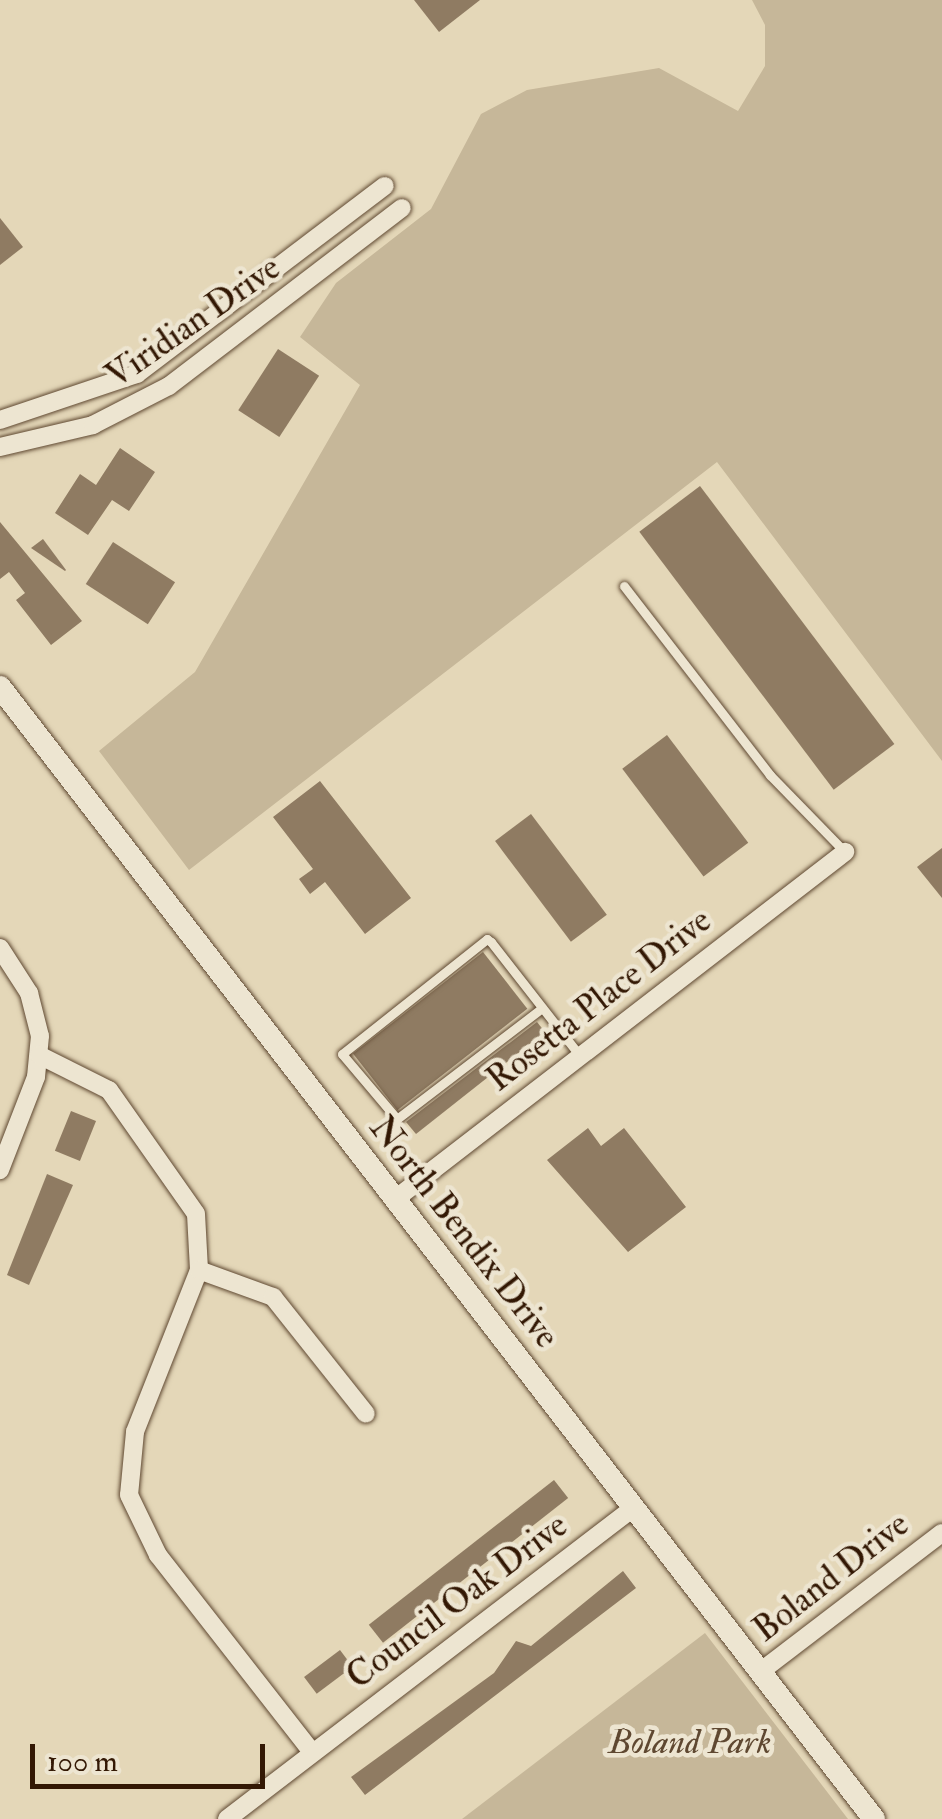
<!DOCTYPE html>
<html>
<head>
<meta charset="utf-8">
<style>
  body { margin:0 }
  #map { position:relative; width:942px; height:1819px; overflow:hidden; background:#e4d7b8; font-family:"IM FELL Double Pica",serif }
  div>[style] { position:absolute }
  [style*='--x'] { left:calc(var(--x)*1px); top:calc(var(--y)*1px); width:calc(var(--w)*1px); rotate:calc(var(--a)*1deg) }
  .green>* { inset:0; background:#c6b799 }
  .building>* { inset:0; background:#8f7b62; transform-origin:0 0 }
  .roads { filter:drop-shadow(0 0 2px #5f4831) drop-shadow(0 0 2px #5f4831) }
  .service>* { height:9px; margin:-4.5px; padding:0 4.5px; transform-origin:4.5px; border-radius:4.5px; background:#ede5d1 }
  .minor>* { height:18px; margin:-9px; padding:0 9px; transform-origin:9px; border-radius:9px; background:#ede5d1 }
  .tertiary>* { height:22px; margin:-11px; padding:0 11px; transform-origin:11px; border-radius:11px; background:#ede5d1 }
  span { translate:-50% -50%; white-space:nowrap; text-align:center; line-height:1.15; -webkit-text-stroke:9px #ede5d1; paint-order:stroke }
  .street-label { font-size:35px; color:#331804 }
  .park-label { font-size:35px; color:#5f4831; font-style:italic }
  .scale { position:absolute; left:30px; top:1744px; width:235px; height:45px; box-sizing:border-box; border:5px solid #331804; border-top:0; padding-left:12px; font-size:30px; line-height:35px; white-space:nowrap; color:#331804; -webkit-text-stroke:8px #ede5d1; paint-order:stroke }
</style>
</head>
<body>
<div id="map">
  <div class="green">
    <div style="clip-path:polygon(752px 0,942px 0,942px 761px,717px 462px,189px 870px,99px 751px,195px 672px,360px 385px,300px 337px,336px 283px,431px 209px,481px 114px,527px 90px,659px 68px,738px 111px,765px 66px,765px 25px)"></div>
    <div style="clip-path:polygon(705px 1633px,848px 1819px,462px 1819px)"></div>
  </div>
  <div class="building">
    <div style="clip-path:polygon(414px 0,480px 0,439px 32px)"></div>
    <div style="clip-path:polygon(0 218px,23px 247px,0 265px)"></div>
    <div style="left:278px;top:349px;width:49px;height:73px;rotate:33deg"></div>
    <div style="clip-path:polygon(120px 448px,155px 472px,129px 511px,112px 500px,88px 535px,55px 513px,80px 474px,96px 485px)"></div>
    <div style="left:700px;top:486px;width:323px;height:76px;rotate:53deg"></div>
    <div style="clip-path:polygon(0 522px,82px 621px,51px 645px,16px 600px,25px 593px,9px 572px,0 579px)"></div>
    <div style="clip-path:polygon(43px 539px,66px 570px,65px 571px,31px 548px)"></div>
    <div style="left:113px;top:542px;width:74px;height:50px;rotate:33deg"></div>
    <div style="left:667px;top:735px;width:135px;height:56px;rotate:53deg"></div>
    <div style="clip-path:polygon(320px 781px,411px 898px,365px 934px,325px 882px,310px 894px,299px 879px,313px 869px,273px 817px)"></div>
    <div style="left:531px;top:814px;width:126px;height:45px;rotate:53deg"></div>
    <div style="clip-path:polygon(942px 848px,942px 898px,917px 867px)"></div>
    <div style="left:483px;top:952px;width:72px;height:165px;rotate:52deg"></div>
    <div style="clip-path:polygon(537px 1022px,545px 1032px,416px 1134px,406px 1122px)"></div>
    <div style="left:71px;top:1111px;width:27px;height:43px;rotate:22deg"></div>
    <div style="clip-path:polygon(588px 1128px,601px 1146px,624px 1128px,686px 1207px,628px 1252px,547px 1160px)"></div>
    <div style="clip-path:polygon(47px 1174px,73px 1185px,29px 1285px,7px 1275px)"></div>
    <div style="left:554px;top:1480px;width:23px;height:235px;rotate:52deg"></div>
    <div style="clip-path:polygon(623px 1571px,636px 1588px,365px 1795px,351px 1777px,494px 1673px,516px 1641px,531px 1646px)"></div>
    <div style="left:340px;top:1650px;width:21px;height:45px;rotate:53deg"></div>
  </div>
  <div class="roads">
    <div class="service">
      <div style="--x:624;--y:586;--w:239;--a:52.3"></div>
      <div style="--x:770;--y:775;--w:107;--a:45.8"></div>
      <div style="--x:542;--y:1008;--w:183;--a:142.6"></div>
      <div style="--x:397;--y:1119;--w:85;--a:-130.2"></div>
      <div style="--x:342;--y:1054;--w:185;--a:-38.4"></div>
      <div style="--x:487;--y:939;--w:5;--a:37"></div>
      <div style="--x:491;--y:942;--w:145;--a:52"></div>
    </div>
    <div class="minor">
      <div style="--x:0;--y:420;--w:145;--a:-18.6"></div>
      <div style="--x:137;--y:374;--w:311;--a:-37.2"></div>
      <div style="--x:0;--y:447;--w:96;--a:-13.3"></div>
      <div style="--x:93;--y:425;--w:85;--a:-27.2"></div>
      <div style="--x:169;--y:386;--w:293;--a:-37.4"></div>
      <div style="--x:0;--y:948;--w:54;--a:57.2"></div>
      <div style="--x:29;--y:993;--w:44;--a:75.7"></div>
      <div style="--x:40;--y:1036;--w:41;--a:95.6"></div>
      <div style="--x:36;--y:1077;--w:100;--a:111.2"></div>
      <div style="--x:39;--y:1055;--w:78;--a:26.6"></div>
      <div style="--x:109;--y:1090;--w:151;--a:54.9"></div>
      <div style="--x:196;--y:1214;--w:56;--a:86.9"></div>
      <div style="--x:199;--y:1270;--w:174;--a:111.6"></div>
      <div style="--x:135;--y:1432;--w:63;--a:95.4"></div>
      <div style="--x:129;--y:1495;--w:67;--a:64.2"></div>
      <div style="--x:158;--y:1555;--w:250;--a:52"></div>
      <div style="--x:394;--y:1200;--w:570;--a:-37.65"></div>
      <div style="--x:199;--y:1270;--w:79;--a:20"></div>
      <div style="--x:273;--y:1297;--w:149;--a:51.5"></div>
      <div style="--x:760;--y:1672;--w:229;--a:-37.4"></div>
      <div style="--x:227;--y:1819;--w:511;--a:-37.45"></div>
    </div>
    <div class="tertiary">
      <div style="--x:0;--y:687;--w:1430;--a:52.33"></div>
    </div>
  </div>
  <div class="street-label">
    <span style="left:193px;top:322px;rotate:-35deg">Viridian Drive</span>
    <span style="left:599px;top:1000px;rotate:-38deg">Rosetta Place Drive</span>
    <span style="left:464px;top:1232px;rotate:52deg">North Bendix Drive</span>
    <span style="left:831px;top:1577px;rotate:-38deg">Boland Drive</span>
    <span style="left:457px;top:1601px;rotate:-37deg">Council Oak Drive</span>
  </div>
  <div class="park-label">
    <span style="left:690px;top:1742px">Boland Park</span>
  </div>
  <div class="scale">100 m</div>
</div>
</body>
</html>
